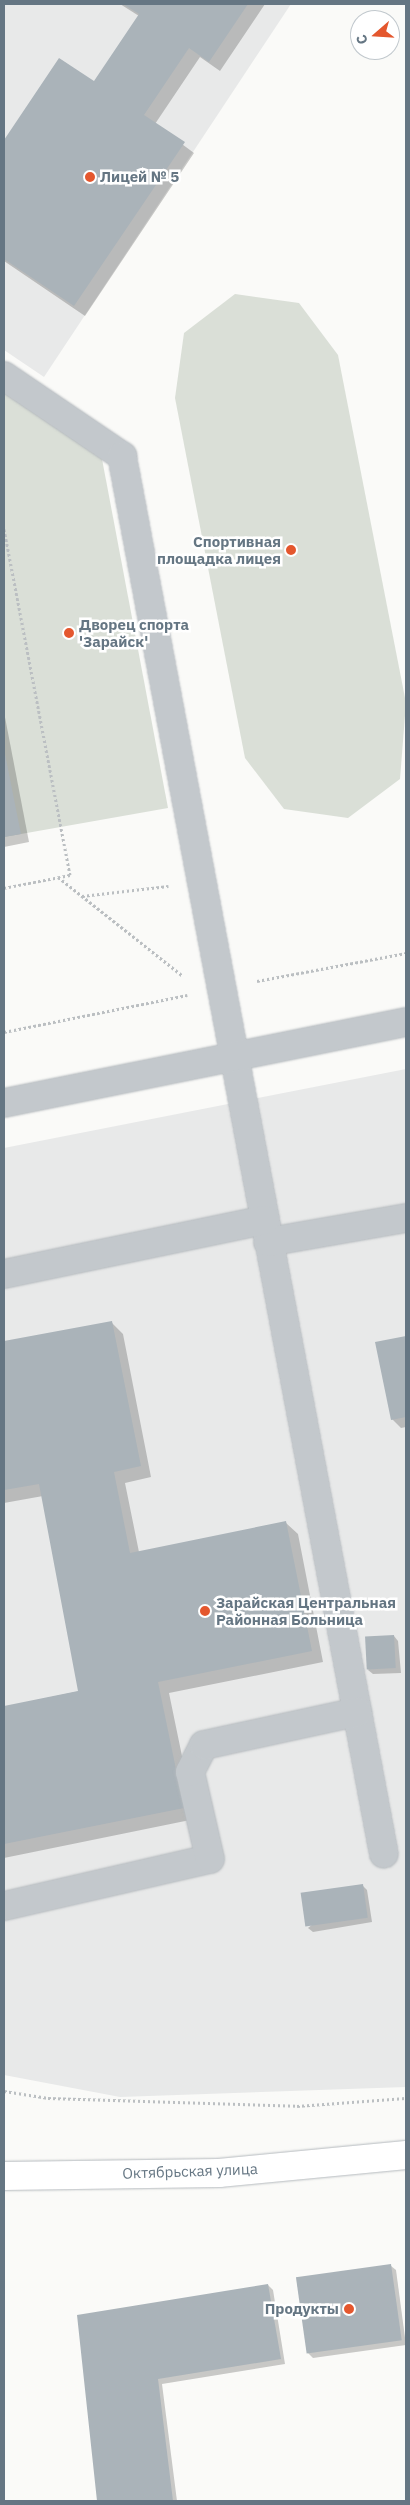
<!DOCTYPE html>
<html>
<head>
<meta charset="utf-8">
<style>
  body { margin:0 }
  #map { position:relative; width:410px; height:2505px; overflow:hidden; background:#fafaf8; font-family:"IBM Plex Sans",sans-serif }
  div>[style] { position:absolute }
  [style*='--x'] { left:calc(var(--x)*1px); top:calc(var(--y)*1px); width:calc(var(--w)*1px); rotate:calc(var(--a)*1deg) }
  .built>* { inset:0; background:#e8e9e9 }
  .green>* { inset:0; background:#dadfd7 }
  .shadow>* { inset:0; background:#0003 }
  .building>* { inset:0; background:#aab3b9; transform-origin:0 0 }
  .path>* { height:3px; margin-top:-1.5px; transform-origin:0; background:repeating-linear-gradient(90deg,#bbbfc2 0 2.5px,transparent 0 5px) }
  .roads { filter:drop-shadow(0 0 1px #b5babe) drop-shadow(0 0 1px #b5babe) }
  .minor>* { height:28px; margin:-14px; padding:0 14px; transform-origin:14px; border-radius:14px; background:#c3c8cc }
  .major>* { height:28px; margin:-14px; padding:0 14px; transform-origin:14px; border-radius:14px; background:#fff }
  .dots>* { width:14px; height:14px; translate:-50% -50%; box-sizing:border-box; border:2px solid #fff; border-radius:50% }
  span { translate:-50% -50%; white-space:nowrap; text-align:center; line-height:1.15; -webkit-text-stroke:5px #fff; paint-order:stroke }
  .poi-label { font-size:15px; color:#657683; font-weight:700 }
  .left { translate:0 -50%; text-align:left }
  .right { translate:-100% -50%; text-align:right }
  .street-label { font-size:15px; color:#657683 }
  .frame { position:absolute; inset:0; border:5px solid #657683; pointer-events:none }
  .north { position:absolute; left:350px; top:10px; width:50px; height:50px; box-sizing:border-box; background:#fff; border:1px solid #c1c8cd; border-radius:50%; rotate:251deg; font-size:14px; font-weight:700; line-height:20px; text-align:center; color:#657683 }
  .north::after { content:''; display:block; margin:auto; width:18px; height:22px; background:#e4572e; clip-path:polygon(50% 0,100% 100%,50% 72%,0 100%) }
</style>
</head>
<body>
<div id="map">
  <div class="built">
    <div style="clip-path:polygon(4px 4px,291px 4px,44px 377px,4px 350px)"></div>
    <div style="clip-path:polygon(406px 1069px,406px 2087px,120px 2097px,4px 2075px,4px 1148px)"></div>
  </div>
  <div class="green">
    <div style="clip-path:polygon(235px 294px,299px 303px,338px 355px,406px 703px,400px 779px,348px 818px,284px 809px,245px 758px,175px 398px,184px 333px)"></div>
    <div style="clip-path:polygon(4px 391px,102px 459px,168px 808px,4px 837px)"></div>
  </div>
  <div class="shadow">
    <div style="clip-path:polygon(120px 4px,265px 4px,220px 71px,200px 57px,155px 124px,194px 153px,85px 316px,4px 261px,4px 142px,60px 59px,94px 83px,139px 16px)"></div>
    <div style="clip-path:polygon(4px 712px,29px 842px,4px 847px)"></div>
    <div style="clip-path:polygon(112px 1323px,123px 1334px,151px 1477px,125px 1483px,139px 1552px,286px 1523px,298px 1534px,323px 1662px,169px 1693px,195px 1819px,4px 1858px,4px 1707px,80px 1691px,43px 1496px,4px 1503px,4px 1342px)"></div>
    <div style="clip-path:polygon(406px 1337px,406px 1427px,401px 1428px,392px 1419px,376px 1343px)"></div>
    <div style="clip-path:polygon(394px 1636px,398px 1641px,401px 1673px,373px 1674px,368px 1670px)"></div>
    <div style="clip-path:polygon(362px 1885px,367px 1890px,372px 1922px,313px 1932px,308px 1928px)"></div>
    <div style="clip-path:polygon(391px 2266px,396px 2270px,406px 2345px,313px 2358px,308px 2353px)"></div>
    <div style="clip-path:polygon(268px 2285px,273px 2290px,285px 2364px,162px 2384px,177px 2501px,99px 2501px,79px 2316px)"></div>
  </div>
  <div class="building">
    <div style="clip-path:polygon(123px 4px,248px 4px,209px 62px,189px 48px,144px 115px,185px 142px,74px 306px,4px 259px,4px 140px,59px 58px,94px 81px,139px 14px)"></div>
    <div style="clip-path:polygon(4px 749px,21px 834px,4px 837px)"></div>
    <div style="clip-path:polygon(112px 1321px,141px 1466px,114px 1472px,130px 1553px,286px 1521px,312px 1651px,158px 1682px,184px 1808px,4px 1844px,4px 1706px,78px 1691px,39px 1484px,4px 1490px,4px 1341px)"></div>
    <div style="clip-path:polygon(406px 1336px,406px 1417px,391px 1420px,375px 1342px)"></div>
    <div style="left:394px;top:1635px;width:33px;height:29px;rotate:87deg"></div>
    <div style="left:363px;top:1884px;width:34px;height:63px;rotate:82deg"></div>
    <div style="left:391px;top:2264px;width:77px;height:96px;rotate:82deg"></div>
    <div style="clip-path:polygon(268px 2284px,281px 2359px,158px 2379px,173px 2501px,97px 2501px,77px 2315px)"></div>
  </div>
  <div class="path">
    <div style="--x:4;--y:529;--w:352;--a:79.2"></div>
    <div style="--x:70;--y:875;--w:67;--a:168.9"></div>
    <div style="--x:58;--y:877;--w:159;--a:38.4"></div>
    <div style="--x:82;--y:896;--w:87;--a:-6.6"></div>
    <div style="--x:257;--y:981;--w:152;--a:-10.6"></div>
    <div style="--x:4;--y:1032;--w:187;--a:-11.4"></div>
    <div style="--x:4;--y:2091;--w:45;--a:9"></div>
    <div style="--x:48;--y:2098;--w:249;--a:1.8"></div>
    <div style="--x:297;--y:2106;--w:109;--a:-4.2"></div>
  </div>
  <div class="roads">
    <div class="minor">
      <div style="--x:4;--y:376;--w:143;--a:34.1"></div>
      <div style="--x:122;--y:456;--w:1422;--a:79.39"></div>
      <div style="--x:4;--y:1103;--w:410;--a:-11.4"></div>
      <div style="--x:268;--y:1242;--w:140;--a:-9.9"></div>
      <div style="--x:4;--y:1274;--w:266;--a:-11.7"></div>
      <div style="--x:4;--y:1906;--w:211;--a:-12.9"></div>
      <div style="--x:210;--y:1859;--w:89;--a:-102.9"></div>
      <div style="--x:190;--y:1772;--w:30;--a:-63"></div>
      <div style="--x:204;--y:1745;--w:157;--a:-12.2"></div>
    </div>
    <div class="major">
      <div style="--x:4;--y:2176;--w:215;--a:-0.8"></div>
      <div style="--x:219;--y:2173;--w:188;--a:-5.5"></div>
    </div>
  </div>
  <div class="dots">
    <div style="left:90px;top:177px;background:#e4572e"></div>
    <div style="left:291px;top:550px;background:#e4572e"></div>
    <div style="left:69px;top:633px;background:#e4572e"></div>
    <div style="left:205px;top:1611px;background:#e4572e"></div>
    <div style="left:349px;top:2309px;background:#e4572e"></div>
  </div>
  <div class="poi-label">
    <span class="left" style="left:100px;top:177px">Лицей № 5</span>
    <span class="right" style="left:281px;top:550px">Спортивная<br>площадка лицея</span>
    <span class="left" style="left:79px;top:633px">Дворец спорта<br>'Зарайск'</span>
    <span class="left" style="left:216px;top:1611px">Зарайская Центральная<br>Районная Больница</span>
    <span class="right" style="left:339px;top:2309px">Продукты</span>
  </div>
  <div class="street-label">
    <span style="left:190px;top:2171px;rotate:-2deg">Октябрьская улица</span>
  </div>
  <div class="frame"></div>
  <div class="north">С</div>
</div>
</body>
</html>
